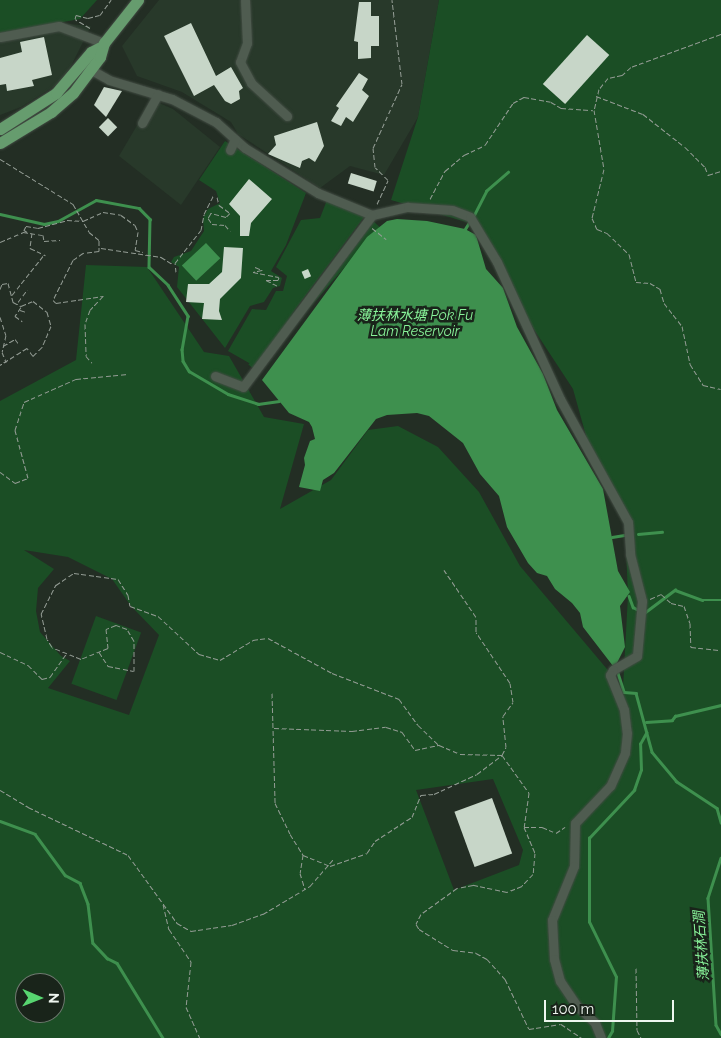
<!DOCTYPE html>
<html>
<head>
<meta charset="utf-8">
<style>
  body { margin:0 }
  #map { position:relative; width:721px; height:1038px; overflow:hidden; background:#232e24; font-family:Raleway,"Noto Sans TC",sans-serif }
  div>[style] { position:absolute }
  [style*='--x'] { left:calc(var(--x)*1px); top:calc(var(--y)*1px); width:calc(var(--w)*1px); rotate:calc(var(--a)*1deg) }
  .built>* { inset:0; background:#28392a }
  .green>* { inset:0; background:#1b4e25; transform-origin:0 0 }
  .water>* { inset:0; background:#3e904e; transform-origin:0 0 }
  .stream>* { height:2.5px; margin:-1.25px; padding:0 1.25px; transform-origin:1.25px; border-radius:1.25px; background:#3e904e }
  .building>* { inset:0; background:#c7d6c8; transform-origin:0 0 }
  .path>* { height:1px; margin-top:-0.5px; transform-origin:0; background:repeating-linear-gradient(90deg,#939c94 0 5px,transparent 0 7.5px) }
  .roads { filter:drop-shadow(0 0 1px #424c43) drop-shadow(0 0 1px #424c43) }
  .minor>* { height:9px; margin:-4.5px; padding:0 4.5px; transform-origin:4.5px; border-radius:4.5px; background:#4f5c50 }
  .major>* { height:11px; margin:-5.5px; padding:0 5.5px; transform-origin:5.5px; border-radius:5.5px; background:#669c6e }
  span { translate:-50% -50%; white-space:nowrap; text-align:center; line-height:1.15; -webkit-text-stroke:5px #19241a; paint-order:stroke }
  .water-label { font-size:14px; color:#89f49a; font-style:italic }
  .north { position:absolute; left:15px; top:973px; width:50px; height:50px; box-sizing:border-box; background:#19241a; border:1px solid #6e786f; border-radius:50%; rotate:91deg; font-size:14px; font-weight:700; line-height:20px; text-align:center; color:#eef6ef }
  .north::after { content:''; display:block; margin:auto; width:18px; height:22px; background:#57d570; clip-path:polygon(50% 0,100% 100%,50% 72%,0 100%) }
  .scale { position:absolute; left:544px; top:1000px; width:130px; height:22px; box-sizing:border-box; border:2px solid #eef6ef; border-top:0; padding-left:6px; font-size:15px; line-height:18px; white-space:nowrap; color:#eef6ef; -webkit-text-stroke:4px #19241a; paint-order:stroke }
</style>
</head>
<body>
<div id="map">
  <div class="built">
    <div style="clip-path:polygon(159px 0,439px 0,418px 117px,384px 175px,350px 166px,320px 188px,238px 134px,231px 122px,182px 92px,137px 76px,122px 46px)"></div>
    <div style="clip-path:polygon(48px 22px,91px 26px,71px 66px,58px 84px,21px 107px,0 115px,0 32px)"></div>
    <div style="clip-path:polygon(152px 100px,173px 109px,220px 147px,181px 205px,119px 156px)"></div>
  </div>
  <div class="green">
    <div style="clip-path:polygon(0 0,97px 0,80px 19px,0 33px)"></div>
    <div style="clip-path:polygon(evenodd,439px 0,721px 0,721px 1038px,0 1038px,0 401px,76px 360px,86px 265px,147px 267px,204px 352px,229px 356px,264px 417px,304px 424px,280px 509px,331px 480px,368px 430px,398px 426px,438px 447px,479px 492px,520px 566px,623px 688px,628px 595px,625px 526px,595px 468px,573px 389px,533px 328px,473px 224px,391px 200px,418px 117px,439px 0,24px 550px,68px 557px,112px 579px,131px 606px,159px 635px,129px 715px,48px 688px,70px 661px,61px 656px,40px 632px,36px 611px,38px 588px,54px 569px,24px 550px,439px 0,493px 779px,523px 850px,519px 865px,454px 890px,416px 790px,493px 779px,439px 0,25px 983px,55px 983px,55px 1013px,25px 1013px,25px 983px)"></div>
    <div style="clip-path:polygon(225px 141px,306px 193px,286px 245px,271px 271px,282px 278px,280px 286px,273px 288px,264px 302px,250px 306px,225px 348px,177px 287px,179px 267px,171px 262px,174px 257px,191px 251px,204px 231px,203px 218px,208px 209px,220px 203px,216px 191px,199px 180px)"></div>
    <div style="clip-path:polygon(327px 200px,364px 217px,256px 362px,249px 363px,228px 351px,252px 309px,266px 310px,276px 291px,283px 291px,287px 276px,276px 267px,301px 220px,320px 218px)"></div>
    <div style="left:373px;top:221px;width:9px;height:190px;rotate:41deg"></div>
    <div style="left:96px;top:616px;width:48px;height:72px;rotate:20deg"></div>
  </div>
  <div class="water">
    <div style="clip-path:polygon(397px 219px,427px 221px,465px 229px,476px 235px,486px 269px,503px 288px,517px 327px,543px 374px,557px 410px,603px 489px,618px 571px,630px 592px,620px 606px,625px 647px,616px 665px,613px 666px,583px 627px,580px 613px,572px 603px,555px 589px,547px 576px,537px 573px,528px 563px,507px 527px,499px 496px,480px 474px,463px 443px,429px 416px,417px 413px,387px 415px,376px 419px,334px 473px,323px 480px,320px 491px,299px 487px,305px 465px,304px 458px,310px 441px,315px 439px,312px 427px,309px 422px,289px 413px,262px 380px,367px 237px,387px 221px)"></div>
    <div style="left:206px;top:243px;width:21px;height:33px;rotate:47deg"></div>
  </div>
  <div class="stream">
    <div style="--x:0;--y:214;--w:45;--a:12.8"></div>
    <div style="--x:44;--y:224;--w:14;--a:-12"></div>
    <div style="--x:58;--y:221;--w:43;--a:-28.9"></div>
    <div style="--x:96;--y:200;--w:44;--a:10.5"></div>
    <div style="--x:139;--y:208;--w:16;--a:45"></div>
    <div style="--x:150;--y:219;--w:48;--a:91.2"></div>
    <div style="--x:149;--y:267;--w:26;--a:43"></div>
    <div style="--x:168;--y:285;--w:37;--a:57"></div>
    <div style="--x:188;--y:316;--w:34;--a:100"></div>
    <div style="--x:182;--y:349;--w:12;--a:85"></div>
    <div style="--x:183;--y:361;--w:12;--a:59"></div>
    <div style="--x:189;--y:371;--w:45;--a:30.5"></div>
    <div style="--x:228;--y:394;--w:32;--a:18"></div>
    <div style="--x:258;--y:404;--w:21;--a:-8"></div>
    <div style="--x:473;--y:217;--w:29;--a:-63"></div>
    <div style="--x:486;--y:191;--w:29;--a:-41"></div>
    <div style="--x:465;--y:229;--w:9;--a:-58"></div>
    <div style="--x:638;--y:534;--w:24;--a:-5"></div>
    <div style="--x:612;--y:537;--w:12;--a:-9"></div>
    <div style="--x:629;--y:596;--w:12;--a:70"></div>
    <div style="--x:633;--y:607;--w:13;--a:29"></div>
    <div style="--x:644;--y:613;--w:39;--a:-37"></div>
    <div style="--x:675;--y:590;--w:29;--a:20"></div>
    <div style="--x:702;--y:600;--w:19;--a:0"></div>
    <div style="--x:617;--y:670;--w:23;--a:72"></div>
    <div style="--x:624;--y:692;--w:12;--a:5"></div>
    <div style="--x:636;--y:693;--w:61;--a:74.8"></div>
    <div style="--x:652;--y:752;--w:38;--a:50"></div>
    <div style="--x:676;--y:781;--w:49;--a:33.4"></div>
    <div style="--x:717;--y:808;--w:15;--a:74"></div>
    <div style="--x:646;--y:722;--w:26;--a:-4"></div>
    <div style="--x:672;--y:720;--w:5;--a:-53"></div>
    <div style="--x:675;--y:716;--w:47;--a:-13.4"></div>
    <div style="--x:0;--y:821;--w:37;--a:20"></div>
    <div style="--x:35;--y:834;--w:51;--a:53.8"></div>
    <div style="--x:65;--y:875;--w:17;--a:28"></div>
    <div style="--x:80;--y:883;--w:22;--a:69"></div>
    <div style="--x:88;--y:904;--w:39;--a:83"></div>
    <div style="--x:93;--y:943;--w:21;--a:47"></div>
    <div style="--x:107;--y:958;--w:11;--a:27"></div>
    <div style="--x:117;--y:963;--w:88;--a:58.5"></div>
    <div style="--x:721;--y:858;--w:42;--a:108"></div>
    <div style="--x:708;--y:898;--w:127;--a:86.4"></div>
    <div style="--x:716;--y:1025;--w:10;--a:61"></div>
    <div style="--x:608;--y:1038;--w:8;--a:-60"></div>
    <div style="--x:612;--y:1031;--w:54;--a:-85.8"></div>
    <div style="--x:616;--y:977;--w:61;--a:-116.1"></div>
    <div style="--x:589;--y:922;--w:84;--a:-90"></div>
    <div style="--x:589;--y:838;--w:66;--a:-46.8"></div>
    <div style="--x:634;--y:790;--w:21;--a:-71"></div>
    <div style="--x:641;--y:770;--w:26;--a:-92"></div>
    <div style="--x:640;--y:744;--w:13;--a:-61"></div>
  </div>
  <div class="building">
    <div style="clip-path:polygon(359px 2px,371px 2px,371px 16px,379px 16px,379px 46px,371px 46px,371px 58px,358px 59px,358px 42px,354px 41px)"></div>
    <div style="clip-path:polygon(191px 23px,216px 76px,231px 67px,243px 88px,239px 91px,240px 99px,231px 104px,225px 101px,214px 85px,194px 96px,164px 36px)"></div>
    <div style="left:587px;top:35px;width:30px;height:66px;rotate:42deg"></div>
    <div style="clip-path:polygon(44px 37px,52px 75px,32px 80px,34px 86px,7px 91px,6px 84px,0 85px,0 58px,22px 52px,20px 42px)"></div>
    <div style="clip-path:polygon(359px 73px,368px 79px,362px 90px,369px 96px,353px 122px,346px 117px,341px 126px,331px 121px,339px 108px,336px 106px)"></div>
    <div style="clip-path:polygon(104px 87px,122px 91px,106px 117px,94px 105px)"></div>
    <div style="left:108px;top:118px;width:13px;height:13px;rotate:45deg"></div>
    <div style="clip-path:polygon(317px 122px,324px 146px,315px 162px,309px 158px,302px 161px,300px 168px,268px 154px,276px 145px,274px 136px)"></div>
    <div style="left:351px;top:173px;width:27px;height:11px;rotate:17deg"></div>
    <div style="clip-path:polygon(249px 179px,272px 199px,251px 223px,249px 236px,240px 236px,240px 216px,229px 204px)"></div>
    <div style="clip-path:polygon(224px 247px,243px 248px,241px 278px,220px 299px,219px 311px,222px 320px,202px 319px,204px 303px,186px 302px,188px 284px,209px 284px,222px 272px)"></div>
    <div style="left:308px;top:269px;width:8px;height:7px;rotate:67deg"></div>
    <div style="left:492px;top:798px;width:59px;height:40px;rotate:70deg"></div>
  </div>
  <div class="path">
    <div style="--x:90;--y:28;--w:17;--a:-149"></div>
    <div style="--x:75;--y:19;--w:4;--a:-76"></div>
    <div style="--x:76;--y:15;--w:12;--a:14"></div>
    <div style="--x:88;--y:18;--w:12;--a:-14"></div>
    <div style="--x:100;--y:15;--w:19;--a:-54"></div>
    <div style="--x:721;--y:34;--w:96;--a:159.9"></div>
    <div style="--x:631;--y:67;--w:12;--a:138"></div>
    <div style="--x:622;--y:75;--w:14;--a:168"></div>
    <div style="--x:608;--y:78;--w:14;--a:129"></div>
    <div style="--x:599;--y:89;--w:22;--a:103"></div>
    <div style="--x:594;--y:110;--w:60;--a:80.4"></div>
    <div style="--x:604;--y:169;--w:50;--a:103.8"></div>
    <div style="--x:592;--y:218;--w:12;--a:66"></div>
    <div style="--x:597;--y:229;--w:11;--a:22"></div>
    <div style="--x:607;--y:233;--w:30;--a:44"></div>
    <div style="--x:629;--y:254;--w:29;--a:76"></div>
    <div style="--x:636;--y:282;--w:14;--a:4"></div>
    <div style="--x:650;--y:283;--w:12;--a:31"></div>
    <div style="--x:660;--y:289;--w:15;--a:74"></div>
    <div style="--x:664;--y:303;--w:29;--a:52"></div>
    <div style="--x:682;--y:326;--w:39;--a:78"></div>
    <div style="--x:690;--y:364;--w:25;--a:58"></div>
    <div style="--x:703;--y:385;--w:18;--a:13"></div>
    <div style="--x:596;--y:96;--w:50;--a:21"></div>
    <div style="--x:643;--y:114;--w:53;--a:38.2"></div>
    <div style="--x:685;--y:147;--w:28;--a:45"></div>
    <div style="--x:705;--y:167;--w:9;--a:69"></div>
    <div style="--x:708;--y:175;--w:14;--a:-17"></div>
    <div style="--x:0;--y:159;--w:86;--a:31.7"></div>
    <div style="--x:73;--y:204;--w:32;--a:60"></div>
    <div style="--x:89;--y:232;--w:13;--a:39"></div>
    <div style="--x:99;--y:240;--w:11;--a:90"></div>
    <div style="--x:99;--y:251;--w:16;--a:173"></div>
    <div style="--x:83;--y:253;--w:12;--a:145"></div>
    <div style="--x:73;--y:260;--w:45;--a:116.6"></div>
    <div style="--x:53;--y:300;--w:4;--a:45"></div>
    <div style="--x:56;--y:303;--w:48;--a:-8.5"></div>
    <div style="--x:103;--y:296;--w:19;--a:133"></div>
    <div style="--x:90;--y:310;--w:15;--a:110"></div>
    <div style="--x:85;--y:324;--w:32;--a:88"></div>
    <div style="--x:86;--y:356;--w:9;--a:49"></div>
    <div style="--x:217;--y:197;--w:8;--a:76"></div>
    <div style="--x:219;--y:205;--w:14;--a:36"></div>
    <div style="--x:230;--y:213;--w:6;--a:135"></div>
    <div style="--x:226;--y:217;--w:16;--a:-165"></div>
    <div style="--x:211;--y:213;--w:6;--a:121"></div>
    <div style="--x:208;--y:218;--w:7;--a:56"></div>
    <div style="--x:212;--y:224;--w:13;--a:4"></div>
    <div style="--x:225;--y:225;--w:8;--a:50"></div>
    <div style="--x:430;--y:199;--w:32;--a:-62"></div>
    <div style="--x:445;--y:171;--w:25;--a:-40"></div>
    <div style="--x:464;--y:155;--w:23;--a:-25"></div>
    <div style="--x:485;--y:145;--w:50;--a:-56.3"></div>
    <div style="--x:513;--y:103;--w:13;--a:-29"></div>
    <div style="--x:524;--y:97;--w:27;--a:10"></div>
    <div style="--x:551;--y:102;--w:12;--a:31"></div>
    <div style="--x:561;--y:108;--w:32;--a:4"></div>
    <div style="--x:377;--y:204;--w:26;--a:-65"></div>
    <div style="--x:388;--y:180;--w:18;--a:-135"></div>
    <div style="--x:375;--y:167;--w:19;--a:-96"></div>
    <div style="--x:373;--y:148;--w:70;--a:-65.6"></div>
    <div style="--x:402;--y:84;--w:85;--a:-96.8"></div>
    <div style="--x:372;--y:228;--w:18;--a:38"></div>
    <div style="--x:27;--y:232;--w:4;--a:-146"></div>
    <div style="--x:24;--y:230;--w:4;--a:-63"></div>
    <div style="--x:26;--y:226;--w:12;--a:9"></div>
    <div style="--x:38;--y:228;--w:30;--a:-15"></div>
    <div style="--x:67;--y:220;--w:16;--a:4"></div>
    <div style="--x:83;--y:221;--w:22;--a:-24"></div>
    <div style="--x:103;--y:212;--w:18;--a:9"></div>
    <div style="--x:121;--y:215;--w:17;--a:36"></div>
    <div style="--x:135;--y:225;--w:8;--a:67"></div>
    <div style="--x:138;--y:232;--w:18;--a:99"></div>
    <div style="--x:135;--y:250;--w:8;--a:14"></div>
    <div style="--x:32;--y:233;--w:15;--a:98"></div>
    <div style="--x:30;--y:248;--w:17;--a:25"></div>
    <div style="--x:0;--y:242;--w:25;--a:-23"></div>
    <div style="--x:23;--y:232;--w:20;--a:9"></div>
    <div style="--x:43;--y:235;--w:6;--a:81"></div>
    <div style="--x:44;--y:241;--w:16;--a:-4"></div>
    <div style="--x:101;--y:248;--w:61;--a:8.5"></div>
    <div style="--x:161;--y:257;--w:15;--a:32"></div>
    <div style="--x:255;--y:267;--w:8;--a:23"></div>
    <div style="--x:262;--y:270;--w:9;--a:167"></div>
    <div style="--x:253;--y:272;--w:26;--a:11"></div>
    <div style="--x:279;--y:277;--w:3;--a:108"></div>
    <div style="--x:278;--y:280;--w:12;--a:180"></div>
    <div style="--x:266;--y:280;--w:13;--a:27"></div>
    <div style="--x:176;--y:272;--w:9;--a:-96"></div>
    <div style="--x:175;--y:263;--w:42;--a:-51.8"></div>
    <div style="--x:201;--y:230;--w:16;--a:-79"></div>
    <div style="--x:204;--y:214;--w:22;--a:-63"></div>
    <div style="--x:0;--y:289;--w:5;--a:-68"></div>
    <div style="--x:2;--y:284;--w:6;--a:-9"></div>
    <div style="--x:8;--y:283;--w:20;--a:75"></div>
    <div style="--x:13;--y:302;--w:9;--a:27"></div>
    <div style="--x:21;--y:306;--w:13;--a:-23"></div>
    <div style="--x:33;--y:301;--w:18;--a:38"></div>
    <div style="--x:47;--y:312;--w:15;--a:74"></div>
    <div style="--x:51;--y:326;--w:23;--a:113"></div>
    <div style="--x:42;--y:347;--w:13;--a:135"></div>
    <div style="--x:33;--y:356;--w:10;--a:-127"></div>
    <div style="--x:27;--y:348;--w:32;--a:148"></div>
    <div style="--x:12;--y:295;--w:50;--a:-51.5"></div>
    <div style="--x:18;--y:302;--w:15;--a:-53"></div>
    <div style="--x:21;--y:307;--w:11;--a:124"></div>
    <div style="--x:15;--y:316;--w:9;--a:36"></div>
    <div style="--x:20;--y:310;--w:6;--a:18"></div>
    <div style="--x:0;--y:317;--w:19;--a:72"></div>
    <div style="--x:6;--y:335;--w:17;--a:103"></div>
    <div style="--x:2;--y:352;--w:11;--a:68"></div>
    <div style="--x:3;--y:346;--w:14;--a:-30"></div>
    <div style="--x:15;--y:339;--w:5;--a:53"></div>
    <div style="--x:0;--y:472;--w:19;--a:36"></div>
    <div style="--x:15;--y:483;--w:14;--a:-21"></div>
    <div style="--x:28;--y:478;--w:50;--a:-105.2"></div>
    <div style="--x:15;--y:430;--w:29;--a:-72"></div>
    <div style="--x:24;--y:402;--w:57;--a:-23.9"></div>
    <div style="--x:76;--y:379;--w:52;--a:-5.5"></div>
    <div style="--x:650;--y:599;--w:12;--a:-24"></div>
    <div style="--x:661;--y:594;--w:13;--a:42"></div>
    <div style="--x:671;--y:603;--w:13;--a:13"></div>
    <div style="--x:684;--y:606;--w:18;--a:71"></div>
    <div style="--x:690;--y:623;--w:24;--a:88"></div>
    <div style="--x:691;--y:647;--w:30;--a:6"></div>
    <div style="--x:0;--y:652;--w:31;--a:25"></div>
    <div style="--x:28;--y:665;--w:20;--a:45"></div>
    <div style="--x:42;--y:679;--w:8;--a:-14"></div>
    <div style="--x:50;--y:677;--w:28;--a:-55"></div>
    <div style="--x:99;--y:652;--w:17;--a:57"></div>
    <div style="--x:108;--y:666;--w:26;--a:11"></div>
    <div style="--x:134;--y:671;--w:30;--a:-90"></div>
    <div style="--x:134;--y:641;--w:14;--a:-120"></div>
    <div style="--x:127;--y:629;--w:12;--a:-160"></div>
    <div style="--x:116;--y:625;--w:11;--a:158"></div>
    <div style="--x:106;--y:629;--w:19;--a:84"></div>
    <div style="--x:108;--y:648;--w:29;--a:158"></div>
    <div style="--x:81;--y:659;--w:31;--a:-158"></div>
    <div style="--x:52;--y:647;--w:9;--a:-122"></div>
    <div style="--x:47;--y:639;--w:26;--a:-103"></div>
    <div style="--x:41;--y:614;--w:33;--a:-63"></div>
    <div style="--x:56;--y:585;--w:22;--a:-34"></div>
    <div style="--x:74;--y:573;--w:44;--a:7.8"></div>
    <div style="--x:118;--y:579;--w:19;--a:58"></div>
    <div style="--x:128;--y:595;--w:11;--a:80"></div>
    <div style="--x:130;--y:606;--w:30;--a:20"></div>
    <div style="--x:158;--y:616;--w:56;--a:42.8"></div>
    <div style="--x:199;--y:654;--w:22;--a:16"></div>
    <div style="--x:220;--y:660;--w:39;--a:-31"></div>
    <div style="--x:253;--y:640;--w:15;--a:-8"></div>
    <div style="--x:268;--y:638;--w:73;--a:28.7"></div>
    <div style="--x:332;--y:673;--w:72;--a:21.2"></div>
    <div style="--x:399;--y:699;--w:32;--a:54"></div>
    <div style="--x:418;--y:725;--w:29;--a:44"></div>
    <div style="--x:439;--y:745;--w:23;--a:23"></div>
    <div style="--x:460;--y:754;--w:42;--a:1.4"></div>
    <div style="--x:272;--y:693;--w:110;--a:88.4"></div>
    <div style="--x:275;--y:803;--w:34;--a:64"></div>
    <div style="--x:290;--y:834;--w:25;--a:58"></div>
    <div style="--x:303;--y:855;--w:29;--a:22"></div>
    <div style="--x:330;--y:866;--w:39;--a:-19"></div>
    <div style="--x:367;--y:853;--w:14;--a:-56"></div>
    <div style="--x:375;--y:841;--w:44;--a:-33"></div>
    <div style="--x:412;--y:817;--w:24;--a:-68"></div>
    <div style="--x:421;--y:795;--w:13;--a:-4"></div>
    <div style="--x:434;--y:794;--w:47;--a:-24.9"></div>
    <div style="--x:477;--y:774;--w:31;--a:-37"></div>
    <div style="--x:502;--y:755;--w:9;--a:-63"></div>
    <div style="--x:506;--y:747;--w:31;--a:-96"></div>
    <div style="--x:503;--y:716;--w:17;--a:-54"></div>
    <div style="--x:513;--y:702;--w:19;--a:-99"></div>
    <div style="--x:510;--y:683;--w:61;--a:-123.7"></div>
    <div style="--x:476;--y:632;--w:15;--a:-90"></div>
    <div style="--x:476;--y:617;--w:57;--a:-124.2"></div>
    <div style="--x:274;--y:728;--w:78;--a:2.2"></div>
    <div style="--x:352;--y:731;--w:34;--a:-7"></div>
    <div style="--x:386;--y:727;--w:17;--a:17"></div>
    <div style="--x:402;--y:732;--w:22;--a:54"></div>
    <div style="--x:415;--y:750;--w:25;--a:-12"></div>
    <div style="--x:502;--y:755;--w:47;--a:54.6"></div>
    <div style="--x:529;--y:793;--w:34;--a:98"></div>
    <div style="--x:524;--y:827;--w:28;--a:67"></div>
    <div style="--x:535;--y:853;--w:21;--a:95"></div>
    <div style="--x:533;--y:874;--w:16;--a:133"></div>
    <div style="--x:522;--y:886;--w:16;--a:158"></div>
    <div style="--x:507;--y:892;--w:35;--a:-168"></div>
    <div style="--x:473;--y:885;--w:16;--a:169"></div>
    <div style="--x:457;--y:888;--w:44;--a:144.2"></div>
    <div style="--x:421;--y:914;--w:11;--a:117"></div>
    <div style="--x:416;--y:924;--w:6;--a:59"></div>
    <div style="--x:419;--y:929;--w:40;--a:32"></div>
    <div style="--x:453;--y:950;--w:23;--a:7"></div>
    <div style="--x:476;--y:953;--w:13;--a:29"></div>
    <div style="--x:487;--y:959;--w:27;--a:48"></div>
    <div style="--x:505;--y:979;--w:55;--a:64.4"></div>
    <div style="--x:529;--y:1029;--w:32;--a:-9"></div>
    <div style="--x:561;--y:1024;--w:25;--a:34"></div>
    <div style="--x:0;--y:790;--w:33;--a:31"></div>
    <div style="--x:28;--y:807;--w:111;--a:25.6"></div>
    <div style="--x:128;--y:855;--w:84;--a:54.2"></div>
    <div style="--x:177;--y:923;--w:16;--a:30"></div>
    <div style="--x:191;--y:931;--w:41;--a:-8.3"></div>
    <div style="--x:232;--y:925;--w:33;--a:-20"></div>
    <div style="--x:263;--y:914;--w:55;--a:-30.8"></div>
    <div style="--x:310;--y:886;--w:35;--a:-49"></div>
    <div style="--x:524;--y:827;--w:18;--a:0"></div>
    <div style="--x:542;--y:827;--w:15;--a:23"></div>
    <div style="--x:556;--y:833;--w:11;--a:-34"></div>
    <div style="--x:303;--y:855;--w:18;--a:99"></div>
    <div style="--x:300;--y:873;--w:17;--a:73"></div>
    <div style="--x:163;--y:904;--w:26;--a:77"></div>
    <div style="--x:169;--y:929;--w:40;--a:56"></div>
    <div style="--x:191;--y:962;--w:45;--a:96.3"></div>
    <div style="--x:186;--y:1007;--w:34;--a:66"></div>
    <div style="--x:636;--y:968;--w:62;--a:89.1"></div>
    <div style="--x:637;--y:1030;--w:9;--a:63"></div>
  </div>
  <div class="roads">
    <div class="minor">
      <div style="--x:245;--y:0;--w:43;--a:87.3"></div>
      <div style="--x:247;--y:43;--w:20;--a:110"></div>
      <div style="--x:240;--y:62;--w:24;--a:62"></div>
      <div style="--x:251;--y:83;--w:49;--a:42.5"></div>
      <div style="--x:0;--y:37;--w:60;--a:-10.6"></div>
      <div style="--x:59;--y:26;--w:48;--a:20.7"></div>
      <div style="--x:86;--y:67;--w:26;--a:29"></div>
      <div style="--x:109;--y:80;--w:66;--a:16.8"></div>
      <div style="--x:172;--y:99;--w:50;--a:27.6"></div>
      <div style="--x:216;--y:122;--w:39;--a:42"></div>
      <div style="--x:245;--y:148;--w:86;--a:31.7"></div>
      <div style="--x:318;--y:193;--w:58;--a:22.2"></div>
      <div style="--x:372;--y:215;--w:37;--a:-13"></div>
      <div style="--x:408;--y:207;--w:44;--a:3.9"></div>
      <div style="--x:452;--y:210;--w:19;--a:21"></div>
      <div style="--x:470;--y:217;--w:52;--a:59"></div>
      <div style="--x:497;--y:262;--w:151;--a:65.3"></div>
      <div style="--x:560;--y:399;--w:141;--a:61.1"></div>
      <div style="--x:628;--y:522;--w:32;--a:86"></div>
      <div style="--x:630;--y:554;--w:49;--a:75.7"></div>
      <div style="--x:642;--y:601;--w:55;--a:95.2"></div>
      <div style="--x:637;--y:656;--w:28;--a:150"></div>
      <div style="--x:613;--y:670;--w:6;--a:121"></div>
      <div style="--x:610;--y:675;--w:38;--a:68"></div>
      <div style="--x:624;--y:710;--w:23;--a:83"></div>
      <div style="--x:627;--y:733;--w:20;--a:96"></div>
      <div style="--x:625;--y:753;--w:36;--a:114"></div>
      <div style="--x:610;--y:786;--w:51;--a:133.4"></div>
      <div style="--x:575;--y:823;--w:43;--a:91.3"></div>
      <div style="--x:574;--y:866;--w:58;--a:112.2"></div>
      <div style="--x:552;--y:920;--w:39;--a:87"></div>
      <div style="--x:554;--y:959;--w:23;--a:75"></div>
      <div style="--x:560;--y:981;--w:30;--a:56"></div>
      <div style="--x:577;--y:1006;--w:25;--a:43"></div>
      <div style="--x:595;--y:1023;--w:16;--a:68"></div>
      <div style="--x:142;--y:123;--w:33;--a:-61"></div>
      <div style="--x:230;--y:150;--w:12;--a:-66"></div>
      <div style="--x:215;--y:376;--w:30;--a:21"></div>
      <div style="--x:243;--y:387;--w:215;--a:-53.1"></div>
    </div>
    <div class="major">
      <div style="--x:0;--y:129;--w:67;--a:-32.7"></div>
      <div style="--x:56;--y:93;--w:54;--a:-49.5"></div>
      <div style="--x:91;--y:52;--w:11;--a:-27"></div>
      <div style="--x:0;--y:143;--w:60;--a:-31.3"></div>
      <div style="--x:51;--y:112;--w:29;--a:-41"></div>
      <div style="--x:73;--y:93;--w:45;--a:-53.1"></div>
      <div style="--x:100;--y:57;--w:15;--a:-74"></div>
      <div style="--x:104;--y:43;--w:55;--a:-51.7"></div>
    </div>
  </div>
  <div class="water-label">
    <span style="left:415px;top:323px">薄扶林水塘 Pok Fu<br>Lam Reservoir</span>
    <span style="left:701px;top:946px;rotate:-94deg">薄扶林石澗</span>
  </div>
  <div class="north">N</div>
  <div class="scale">100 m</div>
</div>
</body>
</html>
